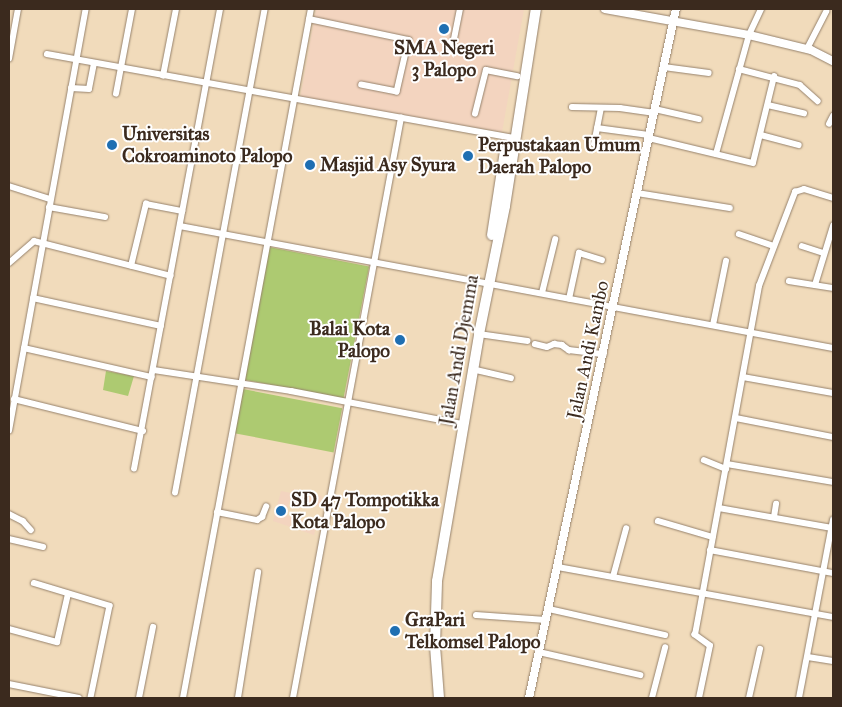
<!DOCTYPE html>
<html>
<head>
<meta charset="utf-8">
<style>
  body { margin:0 }
  #map { position:relative; width:842px; height:707px; overflow:hidden; background:#f1dbbb; font-family:"IM FELL Great Primer",serif }
  div>[style] { position:absolute }
  [style*='--x'] { left:calc(var(--x)*1px); top:calc(var(--y)*1px); width:calc(var(--w)*1px); rotate:calc(var(--a)*1deg) }
  .built>* { inset:0; background:#f3d4bf }
  .green>* { inset:0; background:#adca71; transform-origin:0 0 }
  .roads { filter:drop-shadow(0 0 1px #96826c) drop-shadow(0 0 1px #96826c) }
  .street>* { height:5.5px; margin:-2.75px; padding:0 2.75px; transform-origin:2.75px; border-radius:2.75px; background:#fff }
  .secondary>* { height:8px; margin:-4px; padding:0 4px; transform-origin:4px; border-radius:4px; background:#fff }
  .highway>* { height:10px; margin:-5px; padding:0 5px; transform-origin:5px; border-radius:5px; background:#fff }
  .dots>* { width:14px; height:14px; translate:-50% -50%; box-sizing:border-box; border:2px solid #fff; border-radius:50% }
  span { translate:-50% -50%; white-space:nowrap; text-align:center; line-height:1.15; -webkit-text-stroke:4px #fff; paint-order:stroke }
  .poi-label { font-size:19px; color:#3b2a1e; font-weight:700 }
  .left { translate:0 -50%; text-align:left }
  .right { translate:-100% -50%; text-align:right }
  .street-label { font-size:19px; color:#3b2a1e }
  .frame { position:absolute; inset:0; border:10px solid #3b2a1e; pointer-events:none }
</style>
</head>
<body>
<div id="map">
  <div class="built">
    <div style="clip-path:polygon(316px 9px,524px 9px,502px 132px,300px 99px)"></div>
    <div style="clip-path:polygon(293px 489px,322px 496px,320px 506px,290px 500px,285px 515px,317px 524px,314px 535px,273px 521px,281px 491px,291px 493px)"></div>
  </div>
  <div class="green">
    <div style="left:269px;top:247px;width:102px;height:135px;rotate:11deg"></div>
    <div style="clip-path:polygon(106px 371px,134px 376px,128px 396px,103px 390px)"></div>
    <div style="left:243px;top:389px;width:101px;height:45px;rotate:11deg"></div>
  </div>
  <div class="roads">
    <div class="street">
      <div style="--x:309;--y:19;--w:102;--a:11.9"></div>
      <div style="--x:409;--y:40;--w:53;--a:103"></div>
      <div style="--x:397;--y:92;--w:36;--a:-169"></div>
      <div style="--x:452;--y:49;--w:41;--a:-78.7"></div>
      <div style="--x:807;--y:49;--w:42;--a:-62.8"></div>
      <div style="--x:47;--y:54;--w:474;--a:10.2"></div>
      <div style="--x:9;--y:59;--w:51;--a:-79.8"></div>
      <div style="--x:664;--y:67;--w:45;--a:7.6"></div>
      <div style="--x:739;--y:69;--w:63;--a:14.7"></div>
      <div style="--x:800;--y:85;--w:24;--a:42"></div>
      <div style="--x:163;--y:76;--w:68;--a:-79"></div>
      <div style="--x:71;--y:88;--w:18;--a:3"></div>
      <div style="--x:89;--y:89;--w:26;--a:-79"></div>
      <div style="--x:116;--y:94;--w:86;--a:-79.3"></div>
      <div style="--x:768;--y:105;--w:37;--a:13"></div>
      <div style="--x:572;--y:107;--w:48;--a:1.2"></div>
      <div style="--x:620;--y:108;--w:35;--a:8"></div>
      <div style="--x:655;--y:109;--w:45;--a:12.8"></div>
      <div style="--x:475;--y:114;--w:45;--a:-76"></div>
      <div style="--x:486;--y:70;--w:32;--a:11"></div>
      <div style="--x:829;--y:124;--w:9;--a:-63"></div>
      <div style="--x:597;--y:128;--w:52;--a:7.7"></div>
      <div style="--x:761;--y:135;--w:39;--a:15"></div>
      <div style="--x:649;--y:138;--w:107;--a:13.5"></div>
      <div style="--x:753;--y:163;--w:89;--a:-76.3"></div>
      <div style="--x:594;--y:144;--w:36;--a:-79"></div>
      <div style="--x:716;--y:154;--w:123;--a:-74.5"></div>
      <div style="--x:749;--y:35;--w:29;--a:-65"></div>
      <div style="--x:9;--y:186;--w:43;--a:17.6"></div>
      <div style="--x:637;--y:193;--w:94;--a:9.2"></div>
      <div style="--x:49;--y:207;--w:57;--a:10.1"></div>
      <div style="--x:180;--y:226;--w:664;--a:10.58"></div>
      <div style="--x:739;--y:234;--w:36;--a:19"></div>
      <div style="--x:802;--y:246;--w:23;--a:18"></div>
      <div style="--x:9;--y:263;--w:33;--a:-41"></div>
      <div style="--x:34;--y:241;--w:141;--a:14.3"></div>
      <div style="--x:131;--y:266;--w:64;--a:-76.4"></div>
      <div style="--x:146;--y:204;--w:37;--a:11"></div>
      <div style="--x:789;--y:281;--w:45;--a:9"></div>
      <div style="--x:815;--y:285;--w:62;--a:-73"></div>
      <div style="--x:542;--y:293;--w:55;--a:-76.2"></div>
      <div style="--x:33;--y:298;--w:131;--a:12.3"></div>
      <div style="--x:569;--y:299;--w:47;--a:-77.7"></div>
      <div style="--x:579;--y:253;--w:24;--a:17"></div>
      <div style="--x:713;--y:325;--w:65;--a:-78.5"></div>
      <div style="--x:479;--y:334;--w:49;--a:8.1"></div>
      <div style="--x:535;--y:344;--w:12;--a:14"></div>
      <div style="--x:547;--y:347;--w:8;--a:-23"></div>
      <div style="--x:554;--y:344;--w:8;--a:7"></div>
      <div style="--x:562;--y:345;--w:9;--a:36"></div>
      <div style="--x:569;--y:350;--w:35;--a:7"></div>
      <div style="--x:24;--y:348;--w:131;--a:12.8"></div>
      <div style="--x:472;--y:369;--w:40;--a:13"></div>
      <div style="--x:154;--y:370;--w:139;--a:8.7"></div>
      <div style="--x:291;--y:391;--w:175;--a:10.9"></div>
      <div style="--x:743;--y:377;--w:91;--a:10.1"></div>
      <div style="--x:14;--y:399;--w:133;--a:13.9"></div>
      <div style="--x:736;--y:418;--w:99;--a:11.1"></div>
      <div style="--x:9;--y:431;--w:429;--a:-79.7"></div>
      <div style="--x:704;--y:460;--w:24;--a:22"></div>
      <div style="--x:727;--y:464;--w:108;--a:9.6"></div>
      <div style="--x:134;--y:469;--w:468;--a:-79.4"></div>
      <div style="--x:175;--y:493;--w:492;--a:-79.5"></div>
      <div style="--x:719;--y:508;--w:116;--a:10"></div>
      <div style="--x:217;--y:512;--w:41;--a:11.3"></div>
      <div style="--x:257;--y:520;--w:6;--a:-31"></div>
      <div style="--x:262;--y:517;--w:11;--a:-68"></div>
      <div style="--x:9;--y:514;--w:16;--a:27"></div>
      <div style="--x:23;--y:521;--w:12;--a:48"></div>
      <div style="--x:774;--y:517;--w:13;--a:-81"></div>
      <div style="--x:658;--y:521;--w:57;--a:16.2"></div>
      <div style="--x:9;--y:539;--w:35;--a:13"></div>
      <div style="--x:710;--y:550;--w:125;--a:10.6"></div>
      <div style="--x:558;--y:567;--w:280;--a:10.3"></div>
      <div style="--x:613;--y:577;--w:50;--a:-74.8"></div>
      <div style="--x:34;--y:583;--w:79;--a:16.8"></div>
      <div style="--x:110;--y:606;--w:94;--a:101.7"></div>
      <div style="--x:549;--y:609;--w:119;--a:12.6"></div>
      <div style="--x:476;--y:615;--w:70;--a:4.1"></div>
      <div style="--x:9;--y:629;--w:50;--a:15.2"></div>
      <div style="--x:57;--y:642;--w:49;--a:-77.1"></div>
      <div style="--x:539;--y:652;--w:104;--a:12.8"></div>
      <div style="--x:808;--y:657;--w:25;--a:9"></div>
      <div style="--x:9;--y:684;--w:71;--a:11.3"></div>
      <div style="--x:139;--y:698;--w:72;--a:-78.8"></div>
      <div style="--x:183;--y:698;--w:701;--a:-79.48"></div>
      <div style="--x:238;--y:698;--w:127;--a:-80.9"></div>
      <div style="--x:293;--y:698;--w:590;--a:-79.45"></div>
      <div style="--x:652;--y:698;--w:52;--a:-75.4"></div>
      <div style="--x:699;--y:698;--w:53;--a:-78.1"></div>
      <div style="--x:710;--y:646;--w:19;--a:-144"></div>
      <div style="--x:695;--y:635;--w:355;--a:-79.6"></div>
      <div style="--x:759;--y:286;--w:101;--a:-69"></div>
      <div style="--x:795;--y:192;--w:9;--a:-18"></div>
      <div style="--x:804;--y:189;--w:30;--a:17"></div>
      <div style="--x:749;--y:698;--w:50;--a:-77.3"></div>
      <div style="--x:799;--y:698;--w:181;--a:-79.2"></div>
    </div>
    <div class="secondary">
      <div style="--x:605;--y:9;--w:146;--a:10.2"></div>
      <div style="--x:749;--y:35;--w:64;--a:13.6"></div>
      <div style="--x:811;--y:50;--w:25;--a:27"></div>
      <div style="--x:529;--y:698;--w:705;--a:-77.96"></div>
    </div>
    <div class="highway">
      <div style="--x:492;--y:235;--w:85;--a:-81.2"></div>
      <div style="--x:439;--y:698;--w:52;--a:-94.4"></div>
      <div style="--x:435;--y:646;--w:65;--a:-88.2"></div>
      <div style="--x:437;--y:581;--w:251;--a:-80.3"></div>
      <div style="--x:479;--y:334;--w:131;--a:-78.5"></div>
      <div style="--x:505;--y:206;--w:199;--a:-81.1"></div>
    </div>
  </div>
  <div class="dots">
    <div style="left:444px;top:29px;background:#1f6fb2"></div>
    <div style="left:112px;top:145px;background:#1f6fb2"></div>
    <div style="left:468px;top:156px;background:#1f6fb2"></div>
    <div style="left:310px;top:165px;background:#1f6fb2"></div>
    <div style="left:400px;top:340px;background:#1f6fb2"></div>
    <div style="left:281px;top:511px;background:#1f6fb2"></div>
    <div style="left:395px;top:631px;background:#1f6fb2"></div>
  </div>
  <div class="poi-label">
    <span style="left:444px;top:59px">SMA Negeri<br>3 Palopo</span>
    <span class="left" style="left:122px;top:145px">Universitas<br>Cokroaminoto Palopo</span>
    <span class="left" style="left:478px;top:156px">Perpustakaan Umum<br>Daerah Palopo</span>
    <span class="left" style="left:320px;top:165px">Masjid Asy Syura</span>
    <span class="right" style="left:390px;top:340px">Balai Kota<br>Palopo</span>
    <span class="left" style="left:291px;top:511px">SD 47 Tompotikka<br>Kota Palopo</span>
    <span class="left" style="left:405px;top:631px">GraPari<br>Telkomsel Palopo</span>
  </div>
  <div class="street-label">
    <span style="left:459px;top:350px;rotate:-80deg">Jalan Andi Djemma</span>
    <span style="left:588px;top:350px;rotate:-78deg">Jalan Andi Kambo</span>
  </div>
  <div class="frame"></div>
</div>
</body>
</html>
